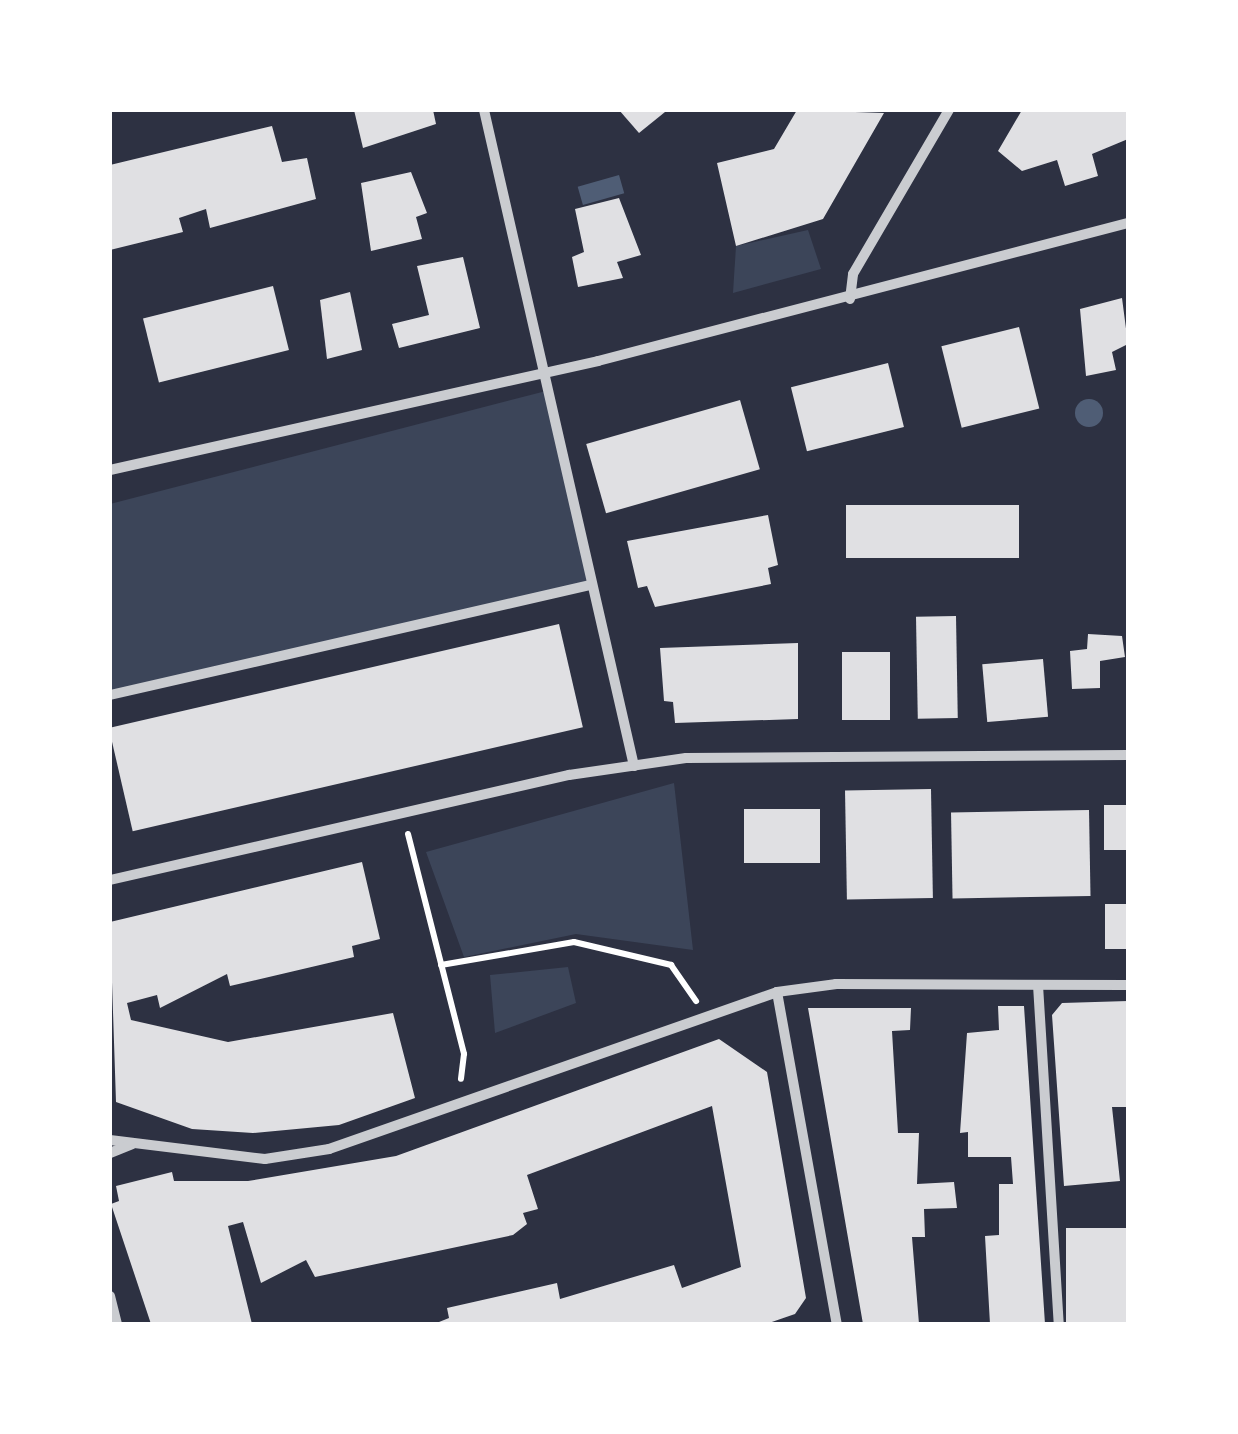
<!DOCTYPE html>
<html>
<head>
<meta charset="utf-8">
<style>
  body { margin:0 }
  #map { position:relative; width:1238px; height:1434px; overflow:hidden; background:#2d3142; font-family:"Varela Round",sans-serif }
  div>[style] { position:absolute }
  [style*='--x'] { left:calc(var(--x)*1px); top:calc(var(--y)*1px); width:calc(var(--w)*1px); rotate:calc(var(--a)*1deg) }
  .green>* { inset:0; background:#3c4559 }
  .water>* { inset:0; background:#4f5d75; transform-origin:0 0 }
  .round { border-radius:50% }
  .building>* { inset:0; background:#e0e0e3; transform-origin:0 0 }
  .path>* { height:6px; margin:-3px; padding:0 3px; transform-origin:3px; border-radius:3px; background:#fff }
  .minor>* { height:10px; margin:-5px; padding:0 5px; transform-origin:5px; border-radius:5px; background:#caccd0 }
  span { translate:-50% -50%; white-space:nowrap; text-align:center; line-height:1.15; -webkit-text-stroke:8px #fff; paint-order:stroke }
  .frame { position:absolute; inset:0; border:112px solid #fff; pointer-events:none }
</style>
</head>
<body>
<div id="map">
  <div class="green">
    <div style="clip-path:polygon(808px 230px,821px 269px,733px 293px,736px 246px)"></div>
    <div style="clip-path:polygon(546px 391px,590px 585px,110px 695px,110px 504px)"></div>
    <div style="clip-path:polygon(674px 783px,693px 950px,576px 934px,464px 957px,426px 852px)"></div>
    <div style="clip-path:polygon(568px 967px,576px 1003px,495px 1033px,490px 975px)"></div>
  </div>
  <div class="water">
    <div style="left:619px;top:175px;width:19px;height:43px;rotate:74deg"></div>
    <div class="round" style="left:1075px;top:399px;width:28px;height:28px"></div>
  </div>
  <div class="building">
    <div style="clip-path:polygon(354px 110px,433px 110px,436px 124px,363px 148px)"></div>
    <div style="clip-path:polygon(619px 110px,663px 110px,665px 112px,639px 133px)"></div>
    <div style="clip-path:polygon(797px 110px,884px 113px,823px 219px,736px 246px,717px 163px,774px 149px)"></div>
    <div style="clip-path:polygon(1022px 110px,1128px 110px,1128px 139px,1092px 154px,1098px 176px,1065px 186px,1057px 160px,1022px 171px,998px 151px)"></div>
    <div style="clip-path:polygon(272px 126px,282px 162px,307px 158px,316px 199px,210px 228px,206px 209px,179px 218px,183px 232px,110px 250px,110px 165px)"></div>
    <div style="clip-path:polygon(411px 172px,427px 213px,416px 217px,422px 239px,371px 251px,361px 183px)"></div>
    <div style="clip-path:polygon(619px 198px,641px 255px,617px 262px,623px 278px,578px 287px,572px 257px,584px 252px,575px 209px)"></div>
    <div style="clip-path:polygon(463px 257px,480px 328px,399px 348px,392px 324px,429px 315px,417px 266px)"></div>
    <div style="left:273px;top:286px;width:66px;height:134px;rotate:76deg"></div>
    <div style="clip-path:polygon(350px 292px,362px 350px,327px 359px,320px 300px)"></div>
    <div style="clip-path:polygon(1122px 298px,1128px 344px,1112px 352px,1116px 370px,1086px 376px,1080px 309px)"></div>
    <div style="left:1019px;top:327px;width:84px;height:80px;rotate:76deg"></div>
    <div style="left:888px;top:363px;width:66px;height:100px;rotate:76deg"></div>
    <div style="left:740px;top:400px;width:72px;height:160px;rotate:74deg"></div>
    <div style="left:1019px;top:505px;width:53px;height:173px;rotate:90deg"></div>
    <div style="clip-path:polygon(768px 515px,778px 565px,768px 568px,771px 584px,655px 607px,647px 586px,638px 588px,627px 541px)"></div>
    <div style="left:956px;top:616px;width:102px;height:40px;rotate:89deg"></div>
    <div style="left:559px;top:624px;width:106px;height:462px;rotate:77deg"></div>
    <div style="clip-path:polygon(1088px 634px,1122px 636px,1125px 657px,1100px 661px,1100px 688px,1072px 689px,1070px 651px,1087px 649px)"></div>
    <div style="clip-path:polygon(798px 643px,798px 719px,675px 723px,673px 702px,664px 701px,660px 648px)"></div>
    <div style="left:842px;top:652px;width:48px;height:68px"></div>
    <div style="left:1043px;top:659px;width:58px;height:61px;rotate:85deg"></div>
    <div style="left:931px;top:789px;width:109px;height:86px;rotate:89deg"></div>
    <div style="left:1128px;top:805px;width:45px;height:24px;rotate:90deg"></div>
    <div style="left:744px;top:809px;width:76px;height:54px"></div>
    <div style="left:1089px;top:810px;width:86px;height:138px;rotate:89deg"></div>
    <div style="clip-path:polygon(362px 862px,380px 939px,352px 946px,354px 957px,230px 986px,227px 974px,160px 1008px,157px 995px,127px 1003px,131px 1020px,228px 1042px,393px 1013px,415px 1098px,339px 1125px,253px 1133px,192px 1129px,116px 1102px,110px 922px)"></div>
    <div style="left:1128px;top:904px;width:45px;height:23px;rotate:90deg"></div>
    <div style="clip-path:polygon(1128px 1001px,1128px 1107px,1112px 1107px,1120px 1181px,1064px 1186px,1052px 1015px,1062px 1003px)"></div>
    <div style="clip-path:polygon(998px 1006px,1024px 1006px,1045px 1324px,990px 1324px,985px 1236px,999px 1235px,999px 1184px,1013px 1184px,1011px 1157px,968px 1157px,968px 1132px,960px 1133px,967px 1033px,999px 1030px)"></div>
    <div style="clip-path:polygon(808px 1008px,911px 1008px,910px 1030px,892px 1031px,898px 1133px,919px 1133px,917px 1184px,954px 1182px,957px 1208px,924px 1209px,925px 1237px,912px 1237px,919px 1324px,863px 1324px)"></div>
    <div style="clip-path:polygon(719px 1039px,767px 1072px,806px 1298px,795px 1314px,766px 1324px,434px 1324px,449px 1318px,447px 1308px,557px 1283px,560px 1299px,674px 1265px,682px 1288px,741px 1267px,712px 1106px,527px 1175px,538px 1209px,523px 1213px,527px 1224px,513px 1235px,315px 1277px,306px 1260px,261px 1283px,243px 1222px,228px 1226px,252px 1324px,151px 1324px,111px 1204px,119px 1201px,116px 1186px,172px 1172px,174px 1181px,248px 1181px,396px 1156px)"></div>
    <div style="left:1128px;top:1228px;width:96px;height:62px;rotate:90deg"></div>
  </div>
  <div class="path">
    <div style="--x:408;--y:834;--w:227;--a:75.7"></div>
    <div style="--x:464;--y:1054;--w:25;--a:97"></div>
    <div style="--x:441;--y:965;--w:135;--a:-9.8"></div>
    <div style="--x:574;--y:942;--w:100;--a:13.3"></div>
    <div style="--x:671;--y:965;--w:44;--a:55.2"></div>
  </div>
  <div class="minor">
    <div style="--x:484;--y:110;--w:673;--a:77.12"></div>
    <div style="--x:850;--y:299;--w:25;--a:-83"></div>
    <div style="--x:853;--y:274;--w:190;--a:-59.7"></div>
    <div style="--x:110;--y:470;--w:500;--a:-12.59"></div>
    <div style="--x:598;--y:361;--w:548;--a:-14.59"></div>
    <div style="--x:110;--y:695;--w:492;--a:-12.9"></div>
    <div style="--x:110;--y:880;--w:471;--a:-12.9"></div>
    <div style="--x:569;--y:775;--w:118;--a:-8.3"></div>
    <div style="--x:686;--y:758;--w:442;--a:-0.4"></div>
    <div style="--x:1038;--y:985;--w:340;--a:86.5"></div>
    <div style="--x:777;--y:992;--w:337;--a:79.8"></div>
    <div style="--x:110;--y:1140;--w:156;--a:7"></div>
    <div style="--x:265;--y:1159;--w:65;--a:-8.9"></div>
    <div style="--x:329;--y:1149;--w:475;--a:-19.3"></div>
    <div style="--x:777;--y:992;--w:60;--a:-7.7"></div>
    <div style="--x:836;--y:984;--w:292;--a:0.2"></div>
    <div style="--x:110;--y:1153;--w:24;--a:-22"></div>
    <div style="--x:110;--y:1296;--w:29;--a:76"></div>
  </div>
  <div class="frame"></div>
</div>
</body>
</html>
